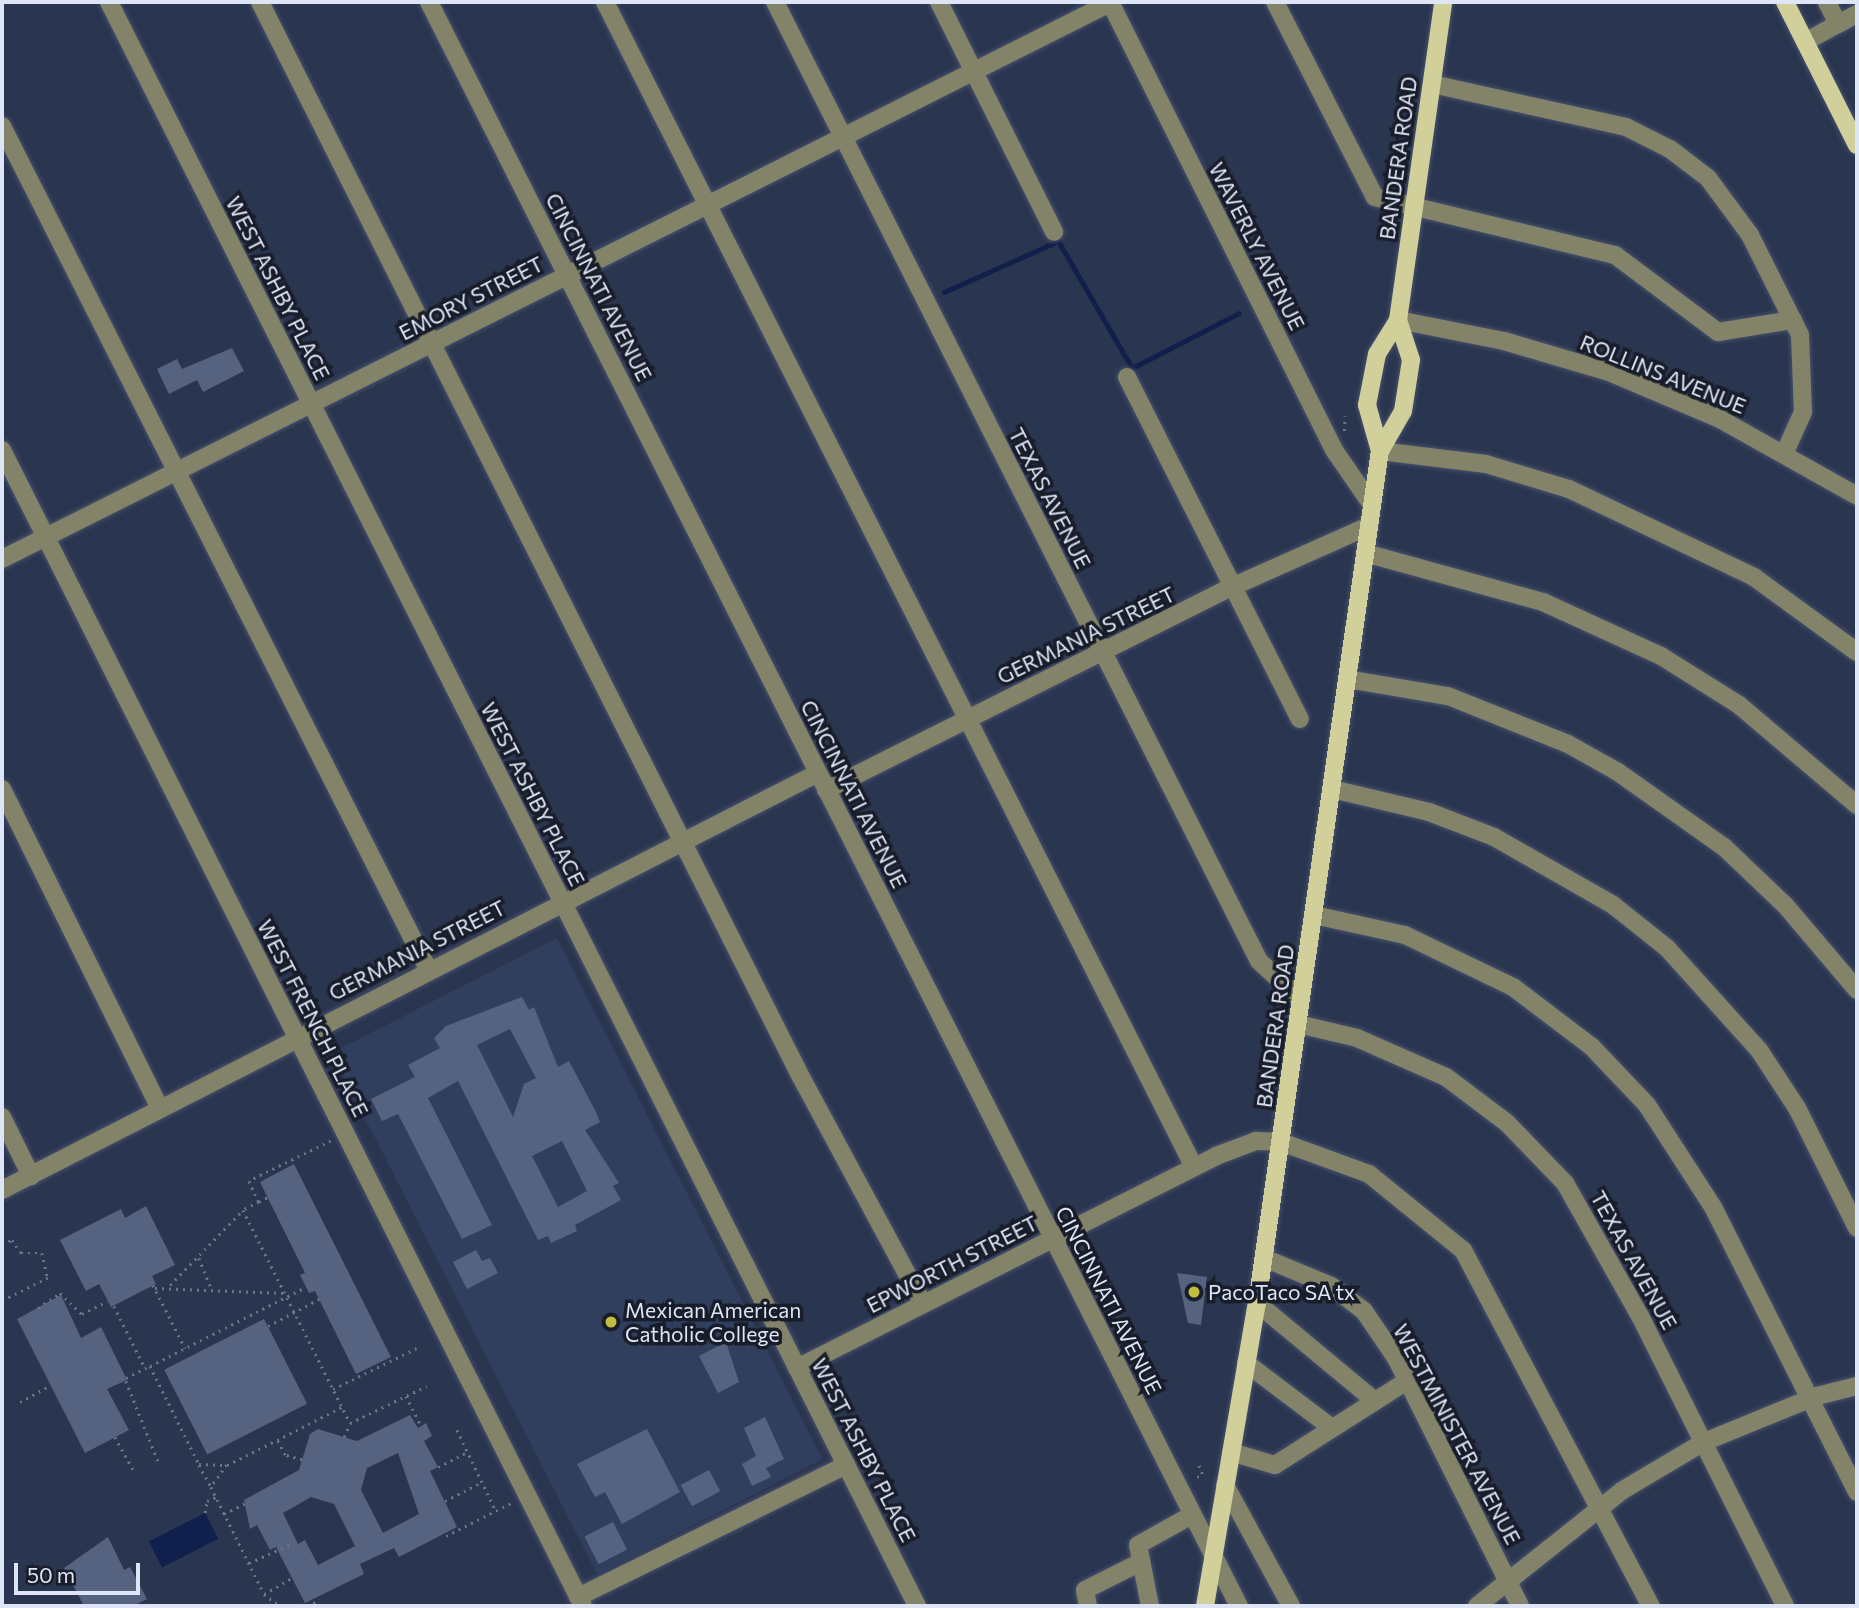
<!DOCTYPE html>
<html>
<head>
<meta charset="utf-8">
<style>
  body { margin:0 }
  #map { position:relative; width:1859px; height:1608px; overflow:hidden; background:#2a3550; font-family:Commissioner,sans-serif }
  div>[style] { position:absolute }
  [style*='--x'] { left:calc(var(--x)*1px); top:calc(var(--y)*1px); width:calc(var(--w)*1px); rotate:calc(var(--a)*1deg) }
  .built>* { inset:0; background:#313f5f; transform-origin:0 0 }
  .water>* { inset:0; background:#101f4b; transform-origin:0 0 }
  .stream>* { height:5px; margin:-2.5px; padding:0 2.5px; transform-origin:2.5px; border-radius:2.5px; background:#101f4b }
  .building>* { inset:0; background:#566380; transform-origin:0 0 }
  .path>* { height:2.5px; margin-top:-1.25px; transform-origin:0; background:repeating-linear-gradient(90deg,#6a748b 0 2px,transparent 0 7px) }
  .roads { filter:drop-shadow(0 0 2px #47516b) drop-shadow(0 0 2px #47516b) }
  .minor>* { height:18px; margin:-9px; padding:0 9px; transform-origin:9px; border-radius:9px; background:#838369 }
  .major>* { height:18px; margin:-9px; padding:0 9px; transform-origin:9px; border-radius:9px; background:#d1d09a }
  .dots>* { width:19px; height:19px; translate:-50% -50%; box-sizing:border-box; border:4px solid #181d29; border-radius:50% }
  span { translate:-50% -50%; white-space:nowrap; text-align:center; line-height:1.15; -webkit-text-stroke:7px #181d29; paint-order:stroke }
  .street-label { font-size:21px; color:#dde5f6 }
  .poi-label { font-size:21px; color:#dde5f6 }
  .left { translate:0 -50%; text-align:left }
  .frame { position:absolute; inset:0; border:4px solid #dde5f6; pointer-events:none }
  .scale { position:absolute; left:14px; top:1563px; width:126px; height:32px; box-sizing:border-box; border:4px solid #dde5f6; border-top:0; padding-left:9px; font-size:21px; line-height:24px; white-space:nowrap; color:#dde5f6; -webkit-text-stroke:5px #181d29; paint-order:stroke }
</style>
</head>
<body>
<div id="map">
  <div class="built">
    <div style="left:557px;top:938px;width:585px;height:253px;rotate:63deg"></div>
  </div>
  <div class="water">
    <div style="left:205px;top:1513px;width:29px;height:63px;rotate:63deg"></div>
  </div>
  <div class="stream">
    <div style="--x:944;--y:292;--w:125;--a:-24.1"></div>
    <div style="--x:1058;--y:241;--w:147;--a:59.8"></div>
    <div style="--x:1132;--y:368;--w:120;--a:-27.2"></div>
  </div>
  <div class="building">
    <div style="clip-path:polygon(232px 348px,244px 371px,203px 392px,197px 380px,169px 394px,157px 369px,177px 359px,182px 369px)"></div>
    <div style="clip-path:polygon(evenodd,522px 997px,529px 1010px,534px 1007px,558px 1067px,569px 1061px,596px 1112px,600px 1122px,585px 1130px,619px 1183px,613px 1186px,621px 1200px,575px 1225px,577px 1231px,551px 1243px,548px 1236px,538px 1240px,458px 1081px,428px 1098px,492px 1225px,462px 1239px,398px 1114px,382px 1121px,371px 1099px,415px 1077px,408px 1065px,440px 1048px,434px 1038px,446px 1026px,522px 997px,510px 1029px,536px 1078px,524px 1084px,513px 1117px,477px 1045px,510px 1029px,522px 997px,562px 1141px,587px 1191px,558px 1207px,532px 1156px,562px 1141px)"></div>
    <div style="clip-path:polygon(294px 1164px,391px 1357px,356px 1374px,315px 1291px,309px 1293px,300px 1275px,305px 1273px,260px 1182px)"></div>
    <div style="clip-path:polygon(146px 1206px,175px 1265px,152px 1276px,156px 1284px,111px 1307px,99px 1284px,86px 1291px,60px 1240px,121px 1209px,125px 1218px)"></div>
    <div style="clip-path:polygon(476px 1250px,482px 1261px,490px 1258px,498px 1273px,467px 1289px,453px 1262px)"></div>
    <div style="clip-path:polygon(1177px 1273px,1207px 1277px,1201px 1325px,1188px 1323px)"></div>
    <div style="clip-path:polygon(61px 1295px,81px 1338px,101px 1327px,127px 1380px,107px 1389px,129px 1430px,85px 1453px,17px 1319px)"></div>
    <div style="left:264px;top:1319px;width:95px;height:112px;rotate:63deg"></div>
    <div style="clip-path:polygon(726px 1342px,739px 1382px,718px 1393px,699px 1356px)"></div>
    <div style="clip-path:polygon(evenodd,410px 1415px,418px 1428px,426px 1423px,432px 1436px,424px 1441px,438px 1467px,430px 1471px,457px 1527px,399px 1557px,394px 1548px,360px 1564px,364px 1574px,305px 1603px,276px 1547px,270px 1550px,257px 1525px,250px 1529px,244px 1500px,299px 1470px,310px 1434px,318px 1429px,357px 1441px,410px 1415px,398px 1453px,419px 1514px,383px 1533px,361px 1490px,367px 1468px,398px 1453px,410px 1415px,311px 1497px,334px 1504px,355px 1546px,318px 1565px,305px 1540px,298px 1544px,283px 1513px,311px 1497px)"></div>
    <div style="clip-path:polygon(765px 1417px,784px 1459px,766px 1468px,771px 1477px,752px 1486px,742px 1464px,756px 1456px,744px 1428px)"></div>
    <div style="clip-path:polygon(647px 1429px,680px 1492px,622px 1524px,605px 1492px,595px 1497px,577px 1464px)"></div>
    <div style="left:709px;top:1470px;width:24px;height:32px;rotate:62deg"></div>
    <div style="left:613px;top:1522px;width:31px;height:32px;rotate:63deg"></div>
    <div style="clip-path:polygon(108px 1537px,124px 1570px,130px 1567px,147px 1599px,133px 1606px,84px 1606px,64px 1568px)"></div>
  </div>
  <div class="path">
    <div style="--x:1344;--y:431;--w:15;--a:-86"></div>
    <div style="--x:331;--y:1141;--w:91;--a:154"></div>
    <div style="--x:249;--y:1181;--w:23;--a:65"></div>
    <div style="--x:259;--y:1202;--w:18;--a:153"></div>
    <div style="--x:243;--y:1210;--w:238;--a:63.3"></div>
    <div style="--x:259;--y:1202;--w:10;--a:-29"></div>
    <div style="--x:2;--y:1244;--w:11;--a:-22"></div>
    <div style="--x:12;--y:1240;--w:16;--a:55"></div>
    <div style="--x:21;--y:1253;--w:21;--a:0"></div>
    <div style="--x:42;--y:1253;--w:26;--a:77"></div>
    <div style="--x:48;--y:1278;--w:51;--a:153.4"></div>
    <div style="--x:199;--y:1258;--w:31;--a:68"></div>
    <div style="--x:153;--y:1285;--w:71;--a:63.1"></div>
    <div style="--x:170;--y:1285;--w:105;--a:-45.8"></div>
    <div style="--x:155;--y:1288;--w:130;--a:2.2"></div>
    <div style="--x:114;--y:1306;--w:69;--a:63.4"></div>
    <div style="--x:38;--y:1308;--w:27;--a:-34"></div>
    <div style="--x:60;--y:1293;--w:30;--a:44"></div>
    <div style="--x:82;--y:1314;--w:28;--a:-27"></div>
    <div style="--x:268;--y:1326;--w:58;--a:-27.9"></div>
    <div style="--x:2;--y:1355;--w:13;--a:90"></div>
    <div style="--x:150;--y:1366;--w:175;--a:-26.9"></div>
    <div style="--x:126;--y:1378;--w:27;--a:-27"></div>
    <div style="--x:150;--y:1366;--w:110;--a:63.4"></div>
    <div style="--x:199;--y:1464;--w:28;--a:2"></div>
    <div style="--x:227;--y:1465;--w:56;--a:-26.6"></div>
    <div style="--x:126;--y:1381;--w:86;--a:68.2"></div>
    <div style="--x:333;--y:1389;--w:93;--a:-26"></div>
    <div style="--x:406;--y:1396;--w:34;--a:63"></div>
    <div style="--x:20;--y:1402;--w:35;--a:-29"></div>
    <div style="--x:457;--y:1430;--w:90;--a:64.3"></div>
    <div style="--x:115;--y:1437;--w:41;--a:60.9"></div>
    <div style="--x:344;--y:1437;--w:15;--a:-67"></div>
    <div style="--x:350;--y:1423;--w:85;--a:-25.7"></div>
    <div style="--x:302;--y:1460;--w:18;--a:-164"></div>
    <div style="--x:285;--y:1455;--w:17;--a:-118"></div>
    <div style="--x:277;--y:1440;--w:73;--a:-26.9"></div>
    <div style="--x:199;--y:1465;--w:25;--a:61"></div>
    <div style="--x:227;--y:1465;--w:27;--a:126"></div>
    <div style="--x:211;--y:1487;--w:119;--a:63.6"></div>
    <div style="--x:264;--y:1594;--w:20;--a:37"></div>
    <div style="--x:438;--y:1467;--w:31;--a:-27"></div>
    <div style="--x:1197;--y:1477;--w:6;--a:-31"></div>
    <div style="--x:1202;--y:1474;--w:14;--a:-111"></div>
    <div style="--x:445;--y:1501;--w:42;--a:-27.2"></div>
    <div style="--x:205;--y:1513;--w:12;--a:-81"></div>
    <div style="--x:207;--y:1501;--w:10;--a:-24"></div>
    <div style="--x:224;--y:1514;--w:25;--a:-27"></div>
    <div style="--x:446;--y:1536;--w:73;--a:-26.9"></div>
    <div style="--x:249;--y:1563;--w:48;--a:-24.4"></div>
    <div style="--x:264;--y:1594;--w:32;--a:-30"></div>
    <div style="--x:307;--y:1606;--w:14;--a:-25"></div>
  </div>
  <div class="roads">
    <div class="minor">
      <div style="--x:109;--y:2;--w:1796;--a:63.26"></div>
      <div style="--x:260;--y:2;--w:1203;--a:63.29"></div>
      <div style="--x:801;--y:1077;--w:258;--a:61.7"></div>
      <div style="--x:429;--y:2;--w:1797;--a:63.21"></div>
      <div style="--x:605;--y:2;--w:1305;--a:63.18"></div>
      <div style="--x:775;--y:2;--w:1074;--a:63.22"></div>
      <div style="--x:1259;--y:961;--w:57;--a:42.9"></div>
      <div style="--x:939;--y:2;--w:257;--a:63.4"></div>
      <div style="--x:1110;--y:2;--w:501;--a:63.43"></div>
      <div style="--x:1334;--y:450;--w:67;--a:55.4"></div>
      <div style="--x:1275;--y:2;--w:219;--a:62.9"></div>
      <div style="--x:1375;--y:197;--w:247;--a:13.6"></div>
      <div style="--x:1615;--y:255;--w:129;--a:36.8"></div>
      <div style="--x:1718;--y:332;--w:76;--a:-9.1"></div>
      <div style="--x:1838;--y:24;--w:21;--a:-28"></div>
      <div style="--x:1805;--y:42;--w:38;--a:-29"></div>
      <div style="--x:1838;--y:24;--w:25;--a:-117"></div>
      <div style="--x:1432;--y:84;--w:199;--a:12.5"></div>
      <div style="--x:1626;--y:127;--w:49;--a:26.6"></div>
      <div style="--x:1670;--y:149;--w:48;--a:37.3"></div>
      <div style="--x:1708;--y:178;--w:71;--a:53.6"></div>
      <div style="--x:1750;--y:235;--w:112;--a:63.4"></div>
      <div style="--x:1800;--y:335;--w:77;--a:87.8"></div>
      <div style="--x:1803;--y:412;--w:44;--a:114.2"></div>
      <div style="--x:2;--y:126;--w:945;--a:63.19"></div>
      <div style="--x:1398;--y:320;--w:108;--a:11.2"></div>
      <div style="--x:1504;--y:341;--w:109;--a:16.4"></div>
      <div style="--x:1609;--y:372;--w:121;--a:22.9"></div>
      <div style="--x:1720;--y:419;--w:157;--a:29.3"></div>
      <div style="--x:1127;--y:377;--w:383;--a:63.2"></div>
      <div style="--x:2;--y:450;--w:1294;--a:63.32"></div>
      <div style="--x:1380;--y:451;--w:107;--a:7"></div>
      <div style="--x:1486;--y:464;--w:87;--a:16.8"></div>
      <div style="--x:1569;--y:489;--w:205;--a:25.4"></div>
      <div style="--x:1754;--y:577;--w:127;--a:36.1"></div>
      <div style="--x:1365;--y:553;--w:185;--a:15.4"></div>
      <div style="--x:1543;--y:602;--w:130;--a:24.6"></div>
      <div style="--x:1661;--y:656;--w:92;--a:32.1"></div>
      <div style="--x:1739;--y:705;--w:155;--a:40.3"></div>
      <div style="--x:2;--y:559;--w:1242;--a:-26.65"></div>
      <div style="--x:1347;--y:679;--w:102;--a:9.6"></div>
      <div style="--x:1448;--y:696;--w:129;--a:21.8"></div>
      <div style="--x:1568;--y:744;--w:57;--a:29.2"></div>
      <div style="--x:1618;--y:772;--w:130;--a:35.3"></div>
      <div style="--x:1724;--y:847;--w:84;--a:43.6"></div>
      <div style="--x:1785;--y:905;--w:111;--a:49.7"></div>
      <div style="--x:2;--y:789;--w:357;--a:63.7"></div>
      <div style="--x:1332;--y:789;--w:100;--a:13.3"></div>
      <div style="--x:1429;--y:812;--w:70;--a:21"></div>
      <div style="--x:1494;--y:837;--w:137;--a:29.7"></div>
      <div style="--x:1613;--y:905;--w:69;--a:38.5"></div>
      <div style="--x:1667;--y:948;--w:137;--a:48"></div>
      <div style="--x:1759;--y:1050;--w:69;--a:56.8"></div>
      <div style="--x:1797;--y:1108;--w:134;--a:63.4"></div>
      <div style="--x:826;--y:790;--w:456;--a:-26.6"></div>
      <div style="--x:1234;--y:586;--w:148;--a:-24"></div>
      <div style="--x:1314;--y:915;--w:93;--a:12.4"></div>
      <div style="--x:1405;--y:935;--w:120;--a:25.7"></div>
      <div style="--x:1513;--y:987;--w:99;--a:37.2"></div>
      <div style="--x:1592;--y:1047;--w:80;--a:46.5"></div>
      <div style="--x:1647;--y:1105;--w:121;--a:57.1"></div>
      <div style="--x:1713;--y:1207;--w:319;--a:63.2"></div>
      <div style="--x:1298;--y:1024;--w:61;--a:13.3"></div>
      <div style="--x:1357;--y:1038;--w:97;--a:23.7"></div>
      <div style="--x:1446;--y:1077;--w:76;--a:37"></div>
      <div style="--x:1507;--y:1123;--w:83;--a:46"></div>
      <div style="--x:1565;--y:1183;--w:153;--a:60.6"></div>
      <div style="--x:1640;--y:1316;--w:324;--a:63.4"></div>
      <div style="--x:2;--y:1117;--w:66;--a:63.8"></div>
      <div style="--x:2;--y:1190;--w:916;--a:-27.07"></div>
      <div style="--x:1264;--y:1258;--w:73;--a:22.7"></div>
      <div style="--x:1331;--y:1286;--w:41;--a:37.1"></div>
      <div style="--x:1364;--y:1311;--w:57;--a:55.8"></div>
      <div style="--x:1396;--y:1358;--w:277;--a:63.4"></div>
      <div style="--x:1257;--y:1303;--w:152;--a:39.7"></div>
      <div style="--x:1246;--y:1363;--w:108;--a:37.1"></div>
      <div style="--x:797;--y:1368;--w:470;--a:-26.8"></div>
      <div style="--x:1216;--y:1156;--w:43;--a:-20.6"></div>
      <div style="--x:1256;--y:1141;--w:25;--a:2"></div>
      <div style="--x:1281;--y:1142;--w:94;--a:20"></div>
      <div style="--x:1369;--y:1174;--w:121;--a:39"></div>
      <div style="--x:1463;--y:1250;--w:403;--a:62.2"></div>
      <div style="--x:1231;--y:1452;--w:46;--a:16.5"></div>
      <div style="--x:1275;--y:1465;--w:156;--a:-32.5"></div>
      <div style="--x:1225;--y:1485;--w:138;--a:61.4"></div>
      <div style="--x:578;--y:1597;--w:299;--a:-26.2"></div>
      <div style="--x:1088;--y:1606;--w:16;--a:-101"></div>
      <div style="--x:1085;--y:1590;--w:63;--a:-26.6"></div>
      <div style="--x:1150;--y:1606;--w:62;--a:-101.1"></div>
      <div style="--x:1138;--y:1545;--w:62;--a:-29.1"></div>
      <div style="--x:1477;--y:1606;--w:186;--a:-38.5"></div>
      <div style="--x:1623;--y:1490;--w:94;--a:-30.7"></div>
      <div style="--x:1704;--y:1442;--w:122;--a:-22.2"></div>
      <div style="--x:1817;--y:1396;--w:41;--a:-14"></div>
    </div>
    <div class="major">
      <div style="--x:1785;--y:2;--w:160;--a:63.3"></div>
      <div style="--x:1380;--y:451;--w:48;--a:-105.8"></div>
      <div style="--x:1367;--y:405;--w:52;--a:-78.9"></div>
      <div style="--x:1377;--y:354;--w:40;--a:-58"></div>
      <div style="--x:1398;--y:320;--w:321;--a:-81.9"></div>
      <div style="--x:1205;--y:1606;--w:307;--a:-80.3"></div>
      <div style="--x:1257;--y:1303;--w:861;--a:-81.79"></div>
      <div style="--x:1380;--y:451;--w:46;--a:-60.1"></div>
      <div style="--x:1403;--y:411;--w:52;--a:-81.1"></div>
      <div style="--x:1411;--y:360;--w:42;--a:-108"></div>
    </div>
  </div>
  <div class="dots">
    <div style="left:1194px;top:1292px;background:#c2bd3f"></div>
    <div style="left:611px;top:1322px;background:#c2bd3f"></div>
  </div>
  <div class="street-label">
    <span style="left:1398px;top:158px;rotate:-82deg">BANDERA ROAD</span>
    <span style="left:1257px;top:246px;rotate:63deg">WAVERLY AVENUE</span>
    <span style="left:599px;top:287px;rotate:63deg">CINCINNATI AVENUE</span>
    <span style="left:278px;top:288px;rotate:63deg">WEST ASHBY PLACE</span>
    <span style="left:471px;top:298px;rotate:-27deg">EMORY STREET</span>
    <span style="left:1663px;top:374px;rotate:22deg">ROLLINS AVENUE</span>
    <span style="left:1050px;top:498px;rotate:63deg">TEXAS AVENUE</span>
    <span style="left:1086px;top:635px;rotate:-26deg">GERMANIA STREET</span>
    <span style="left:533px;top:794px;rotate:63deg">WEST ASHBY PLACE</span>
    <span style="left:854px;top:794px;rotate:63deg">CINCINNATI AVENUE</span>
    <span style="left:417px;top:950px;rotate:-27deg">GERMANIA STREET</span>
    <span style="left:313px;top:1018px;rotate:63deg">WEST FRENCH PLACE</span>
    <span style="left:1275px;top:1026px;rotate:-82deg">BANDERA ROAD</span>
    <span style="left:1634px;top:1260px;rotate:61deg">TEXAS AVENUE</span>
    <span style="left:952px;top:1264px;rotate:-27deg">EPWORTH STREET</span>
    <span style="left:1109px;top:1300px;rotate:63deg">CINCINNATI AVENUE</span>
    <span style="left:1457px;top:1434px;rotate:62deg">WESTMINISTER AVENUE</span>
    <span style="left:864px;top:1450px;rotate:63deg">WEST ASHBY PLACE</span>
  </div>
  <div class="poi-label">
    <span class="left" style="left:1208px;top:1292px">PacoTaco SA tx</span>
    <span class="left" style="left:625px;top:1322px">Mexican American<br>Catholic College</span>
  </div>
  <div class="frame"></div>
  <div class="scale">50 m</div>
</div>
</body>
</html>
